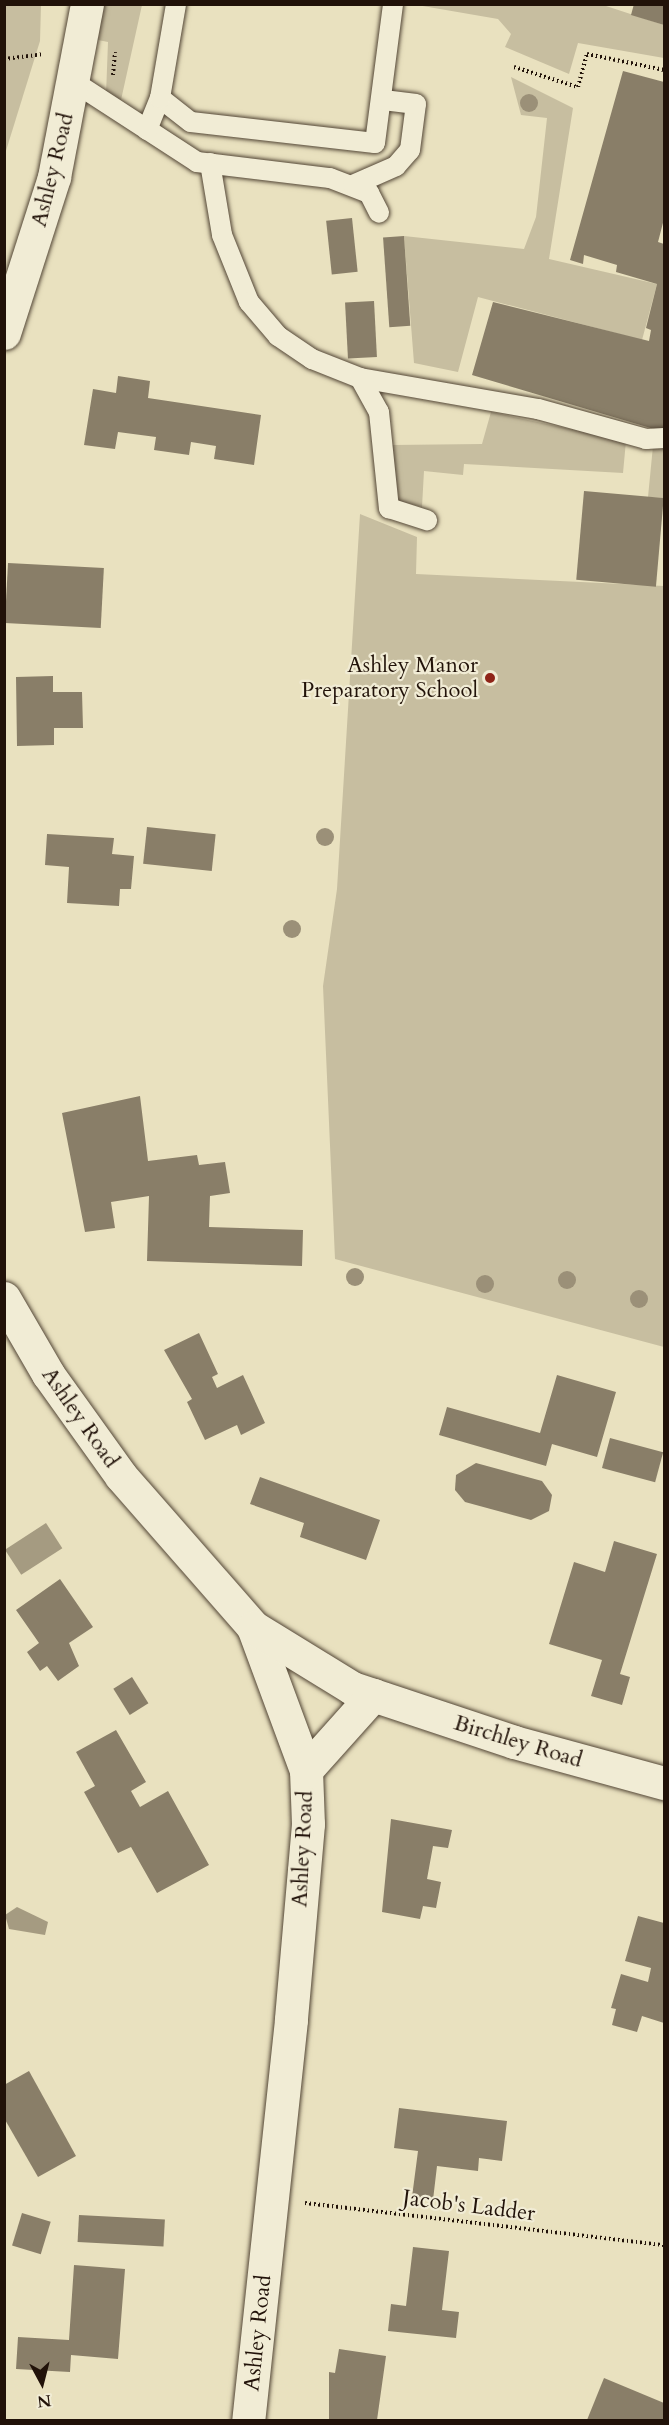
<!DOCTYPE html>
<html>
<head>
<meta charset="utf-8">
<style>
  body { margin:0 }
  #map { position:relative; width:669px; height:2425px; overflow:hidden; background:#e9e1bf; font-family:Cardo,serif }
  div>[style] { position:absolute }
  [style*='--x'] { left:calc(var(--x)*1px); top:calc(var(--y)*1px); width:calc(var(--w)*1px); rotate:calc(var(--a)*1deg) }
  .green>* { inset:0; background:#c7bea0 }
  .water>* { inset:0; background:#a59b81; transform-origin:0 0 }
  .building>* { inset:0; background:#897e68; transform-origin:0 0 }
  .path>* { height:4px; margin-top:-2px; transform-origin:0; background:repeating-linear-gradient(90deg,#211209 0 1.5px,transparent 0 4.5px) }
  .roads { filter:drop-shadow(0 0 2px #534636) drop-shadow(0 0 2px #534636) }
  .lane>* { height:20px; margin:-10px; padding:0 10px; transform-origin:10px; border-radius:10px; background:#f1ecd5 }
  .street>* { height:33px; margin:-16.5px; padding:0 16.5px; transform-origin:16.5px; border-radius:16.5px; background:#f1ecd5 }
  .trees>* { width:18px; height:18px; margin:-9px; border-radius:50%; background:#9b9078 }
  .dots>* { width:16px; height:16px; translate:-50% -50%; box-sizing:border-box; border:3px solid #f1ecd5; border-radius:50% }
  span { translate:-50% -50%; white-space:nowrap; text-align:center; line-height:1.15; -webkit-text-stroke:4.5px #f1ecd5; paint-order:stroke }
  .street-label { font-size:22px; color:#211209 }
  .poi-label { font-size:22px; color:#211209 }
  .right { translate:-100% -50%; text-align:right }
  .frame { position:absolute; inset:0; border:6px solid #211209; pointer-events:none }
  .north { position:absolute; left:12px; top:2353px; width:60px; height:60px; -webkit-text-stroke:4px #f1ecd5; paint-order:stroke; rotate:173deg; font-size:16px; font-weight:700; line-height:24px; text-align:center; color:#211209 }
  .north::after { content:''; display:block; margin:auto; width:21px; height:27px; background:#211209; clip-path:polygon(50% 0,100% 100%,50% 72%,0 100%) }
</style>
</head>
<body>
<div id="map">
  <div class="green">
    <div style="clip-path:polygon(5px 4px,41px 5px,40px 41px,5px 154px)"></div>
    <div style="clip-path:polygon(411px 4px,603px 5px,664px 25px,664px 58px,578px 43px,569px 74px,505px 47px,511px 34px,498px 19px)"></div>
    <div style="clip-path:polygon(93px 5px,142px 5px,121px 100px,106px 95px,108px 42px,88px 38px)"></div>
    <div style="clip-path:polygon(511px 77px,573px 108px,549px 259px,657px 284px,642px 340px,478px 297px,458px 372px,414px 363px,404px 236px,524px 249px,536px 217px,547px 118px,521px 115px)"></div>
    <div style="clip-path:polygon(491px 412px,626px 441px,623px 473px,464px 464px,463px 475px,424px 471px,422px 507px,399px 501px,392px 445px,482px 444px)"></div>
    <div style="clip-path:polygon(664px 445px,664px 498px,648px 497px,653px 446px)"></div>
    <div style="clip-path:polygon(360px 514px,417px 537px,416px 574px,664px 586px,664px 1347px,335px 1259px,323px 986px,337px 889px)"></div>
  </div>
  <div class="water">
    <div style="left:46px;top:1523px;width:30px;height:49px;rotate:57deg"></div>
    <div style="clip-path:polygon(17px 1907px,48px 1922px,45px 1935px,9px 1929px,5px 1915px)"></div>
  </div>
  <div class="building">
    <div style="clip-path:polygon(634px 4px,664px 4px,664px 25px,631px 15px)"></div>
    <div style="clip-path:polygon(623px 71px,664px 82px,664px 219px,658px 242px,664px 244px,664px 432px,472px 375px,493px 302px,649px 341px,651px 330px,646px 328px,657px 284px,616px 272px,617px 265px,584px 255px,583px 264px,570px 260px)"></div>
    <div style="left:352px;top:218px;width:54px;height:26px;rotate:84deg"></div>
    <div style="left:404px;top:236px;width:90px;height:21px;rotate:86deg"></div>
    <div style="left:374px;top:301px;width:56px;height:29px;rotate:87deg"></div>
    <div style="clip-path:polygon(118px 376px,150px 381px,148px 398px,261px 415px,254px 465px,214px 459px,216px 446px,191px 442px,189px 455px,154px 450px,156px 437px,118px 432px,115px 449px,84px 445px,93px 389px,116px 393px)"></div>
    <div style="left:584px;top:491px;width:80px;height:89px;rotate:5deg"></div>
    <div style="left:8px;top:563px;width:96px;height:60px;rotate:3deg"></div>
    <div style="clip-path:polygon(53px 676px,53px 692px,82px 692px,83px 728px,54px 728px,54px 745px,17px 746px,16px 677px)"></div>
    <div style="left:147px;top:827px;width:69px;height:37px;rotate:6deg"></div>
    <div style="clip-path:polygon(47px 834px,114px 838px,112px 854px,134px 856px,131px 889px,120px 889px,119px 906px,67px 903px,69px 867px,45px 865px)"></div>
    <div style="clip-path:polygon(140px 1096px,148px 1161px,197px 1155px,199px 1165px,225px 1162px,230px 1193px,210px 1196px,209px 1227px,303px 1230px,302px 1266px,147px 1261px,149px 1196px,111px 1202px,115px 1228px,85px 1232px,62px 1113px)"></div>
    <div style="clip-path:polygon(199px 1333px,218px 1374px,212px 1377px,217px 1388px,243px 1375px,265px 1423px,241px 1435px,237px 1425px,205px 1440px,187px 1402px,192px 1399px,164px 1350px)"></div>
    <div style="clip-path:polygon(557px 1375px,616px 1392px,597px 1457px,552px 1444px,546px 1466px,439px 1435px,447px 1407px,540px 1433px)"></div>
    <div style="left:610px;top:1438px;width:55px;height:31px;rotate:15deg"></div>
    <div style="clip-path:polygon(476px 1463px,542px 1481px,552px 1495px,549px 1511px,531px 1520px,465px 1502px,455px 1490px,456px 1475px)"></div>
    <div style="clip-path:polygon(260px 1477px,380px 1520px,366px 1560px,300px 1537px,304px 1523px,250px 1504px)"></div>
    <div style="clip-path:polygon(614px 1541px,657px 1554px,620px 1674px,630px 1677px,622px 1705px,591px 1696px,602px 1660px,549px 1644px,574px 1562px,605px 1572px)"></div>
    <div style="clip-path:polygon(60px 1579px,93px 1627px,69px 1643px,79px 1666px,58px 1681px,47px 1666px,40px 1671px,27px 1652px,39px 1643px,16px 1610px)"></div>
    <div style="left:132px;top:1677px;width:31px;height:22px;rotate:58deg"></div>
    <div style="clip-path:polygon(116px 1730px,146px 1782px,131px 1791px,140px 1807px,168px 1791px,209px 1865px,157px 1893px,131px 1847px,118px 1853px,84px 1792px,95px 1786px,76px 1752px)"></div>
    <div style="clip-path:polygon(391px 1819px,452px 1830px,448px 1848px,433px 1846px,427px 1879px,441px 1882px,436px 1908px,423px 1906px,420px 1919px,382px 1912px)"></div>
    <div style="clip-path:polygon(638px 1916px,664px 1923px,664px 2023px,642px 2016px,637px 2032px,612px 2025px,616px 2009px,611px 2008px,621px 1974px,648px 1982px,651px 1968px,625px 1961px)"></div>
    <div style="clip-path:polygon(29px 2071px,76px 2156px,38px 2177px,4px 2118px,4px 2085px)"></div>
    <div style="clip-path:polygon(399px 2108px,507px 2121px,502px 2161px,479px 2158px,478px 2171px,437px 2166px,433px 2200px,412px 2197px,418px 2151px,394px 2148px)"></div>
    <div style="left:22px;top:2213px;width:30px;height:34px;rotate:17deg"></div>
    <div style="left:79px;top:2215px;width:86px;height:27px;rotate:3deg"></div>
    <div style="clip-path:polygon(413px 2247px,449px 2251px,442px 2310px,459px 2312px,456px 2338px,388px 2331px,391px 2304px,406px 2306px)"></div>
    <div style="clip-path:polygon(74px 2265px,125px 2269px,118px 2359px,71px 2355px,70px 2372px,16px 2369px,18px 2337px,69px 2340px)"></div>
    <div style="clip-path:polygon(339px 2349px,386px 2356px,377px 2420px,329px 2420px,329px 2372px,335px 2373px)"></div>
    <div style="clip-path:polygon(604px 2378px,664px 2403px,664px 2420px,587px 2420px)"></div>
  </div>
  <div class="path">
    <div style="--x:4;--y:59;--w:38;--a:-7"></div>
    <div style="--x:514;--y:67;--w:67;--a:17.4"></div>
    <div style="--x:578;--y:87;--w:34;--a:-75"></div>
    <div style="--x:587;--y:54;--w:79;--a:11.7"></div>
    <div style="--x:113;--y:75;--w:23;--a:-85"></div>
    <div style="--x:305;--y:2203;--w:361;--a:6.7"></div>
  </div>
  <div class="roads">
    <div class="lane">
      <div style="--x:74;--y:82;--w:147;--a:33"></div>
      <div style="--x:197;--y:162;--w:134;--a:6.9"></div>
      <div style="--x:330;--y:178;--w:42;--a:21"></div>
      <div style="--x:369;--y:193;--w:22;--a:63"></div>
      <div style="--x:160;--y:98;--w:39;--a:38"></div>
      <div style="--x:191;--y:122;--w:185;--a:6.5"></div>
      <div style="--x:375;--y:143;--w:140;--a:-82.6"></div>
      <div style="--x:147;--y:130;--w:35;--a:-68"></div>
      <div style="--x:160;--y:98;--w:95;--a:-80.3"></div>
      <div style="--x:210;--y:163;--w:73;--a:80.5"></div>
      <div style="--x:222;--y:235;--w:72;--a:68.1"></div>
      <div style="--x:249;--y:302;--w:45;--a:49.5"></div>
      <div style="--x:278;--y:336;--w:41;--a:34.1"></div>
      <div style="--x:312;--y:359;--w:52;--a:21.6"></div>
      <div style="--x:360;--y:378;--w:181;--a:9.9"></div>
      <div style="--x:538;--y:409;--w:112;--a:15.5"></div>
      <div style="--x:646;--y:439;--w:18;--a:-3"></div>
      <div style="--x:353;--y:185;--w:47;--a:-23.8"></div>
      <div style="--x:396;--y:166;--w:21;--a:-49"></div>
      <div style="--x:410;--y:150;--w:46;--a:-82.6"></div>
      <div style="--x:416;--y:104;--w:35;--a:-173"></div>
      <div style="--x:360;--y:378;--w:39;--a:61"></div>
      <div style="--x:379;--y:412;--w:97;--a:84.1"></div>
      <div style="--x:389;--y:508;--w:40;--a:18"></div>
    </div>
    <div class="street">
      <div style="--x:4;--y:333;--w:164;--a:-72.2"></div>
      <div style="--x:54;--y:177;--w:176;--a:-79.2"></div>
      <div style="--x:4;--y:1298;--w:88;--a:59.9"></div>
      <div style="--x:48;--y:1374;--w:125;--a:54.4"></div>
      <div style="--x:121;--y:1476;--w:201;--a:48.8"></div>
      <div style="--x:253;--y:1627;--w:153;--a:69.7"></div>
      <div style="--x:306;--y:1770;--w:54;--a:87.9"></div>
      <div style="--x:308;--y:1824;--w:197;--a:95"></div>
      <div style="--x:291;--y:2020;--w:402;--a:96.1"></div>
      <div style="--x:253;--y:1627;--w:116;--a:31.6"></div>
      <div style="--x:352;--y:1688;--w:171;--a:18.4"></div>
      <div style="--x:514;--y:1742;--w:156;--a:15.3"></div>
      <div style="--x:306;--y:1770;--w:101;--a:-48.2"></div>
    </div>
  </div>
  <div class="trees">
    <div style="left:529px;top:103px"></div>
    <div style="left:325px;top:837px"></div>
    <div style="left:292px;top:929px"></div>
    <div style="left:355px;top:1277px"></div>
    <div style="left:567px;top:1280px"></div>
    <div style="left:485px;top:1284px"></div>
    <div style="left:639px;top:1299px"></div>
  </div>
  <div class="dots">
    <div style="left:490px;top:678px;background:#8f2418"></div>
  </div>
  <div class="street-label">
    <span style="left:53px;top:170px;rotate:-76deg">Ashley Road</span>
    <span style="left:80px;top:1418px;rotate:55deg">Ashley Road</span>
    <span style="left:518px;top:1742px;rotate:17deg">Birchley Road</span>
    <span style="left:303px;top:1849px;rotate:-87deg">Ashley Road</span>
    <span style="left:469px;top:2206px;rotate:7deg">Jacob's Ladder</span>
    <span style="left:258px;top:2333px;rotate:-84deg">Ashley Road</span>
  </div>
  <div class="poi-label">
    <span class="right" style="left:478px;top:678px">Ashley Manor<br>Preparatory School</span>
  </div>
  <div class="frame"></div>
  <div class="north">N</div>
</div>
</body>
</html>
